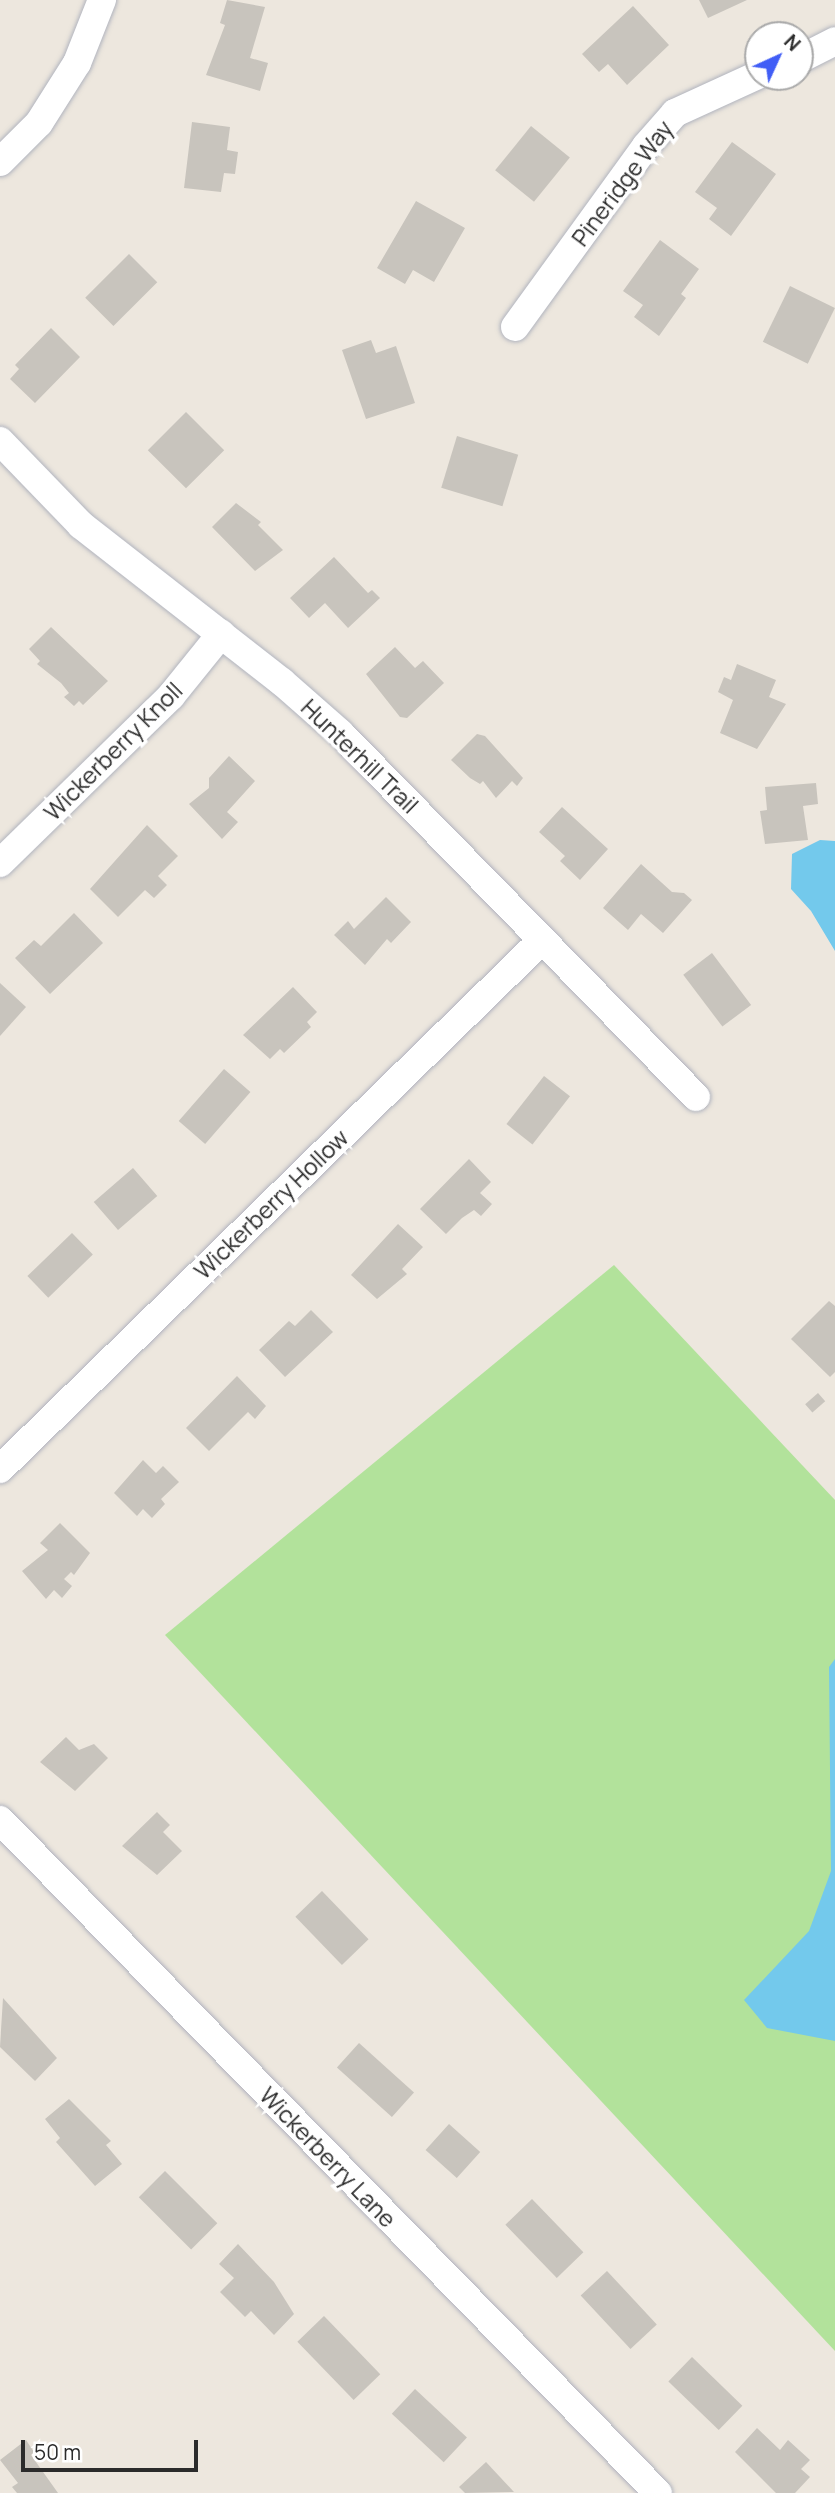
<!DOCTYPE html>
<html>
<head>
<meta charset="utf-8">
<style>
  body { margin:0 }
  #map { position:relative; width:835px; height:2493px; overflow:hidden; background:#ede7de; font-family:Manrope,sans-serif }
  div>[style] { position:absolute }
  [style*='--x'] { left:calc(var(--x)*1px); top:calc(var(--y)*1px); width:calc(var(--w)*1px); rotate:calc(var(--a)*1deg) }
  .green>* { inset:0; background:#b2e29b }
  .water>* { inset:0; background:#73c9ec }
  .building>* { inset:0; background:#c8c4bd; transform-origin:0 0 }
  .roads { filter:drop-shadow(0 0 2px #b1b4be) drop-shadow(0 0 2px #b1b4be) }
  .street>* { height:28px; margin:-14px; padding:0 14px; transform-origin:14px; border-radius:14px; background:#fff }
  span { translate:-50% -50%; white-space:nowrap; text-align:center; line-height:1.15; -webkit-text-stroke:7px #fff; paint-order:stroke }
  .street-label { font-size:23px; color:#2b2b2b }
  .north { position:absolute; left:744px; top:21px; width:70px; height:70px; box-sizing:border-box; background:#fff; border:2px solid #aaa; border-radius:50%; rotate:45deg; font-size:19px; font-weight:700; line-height:28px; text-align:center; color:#2b2b2b }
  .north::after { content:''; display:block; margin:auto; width:24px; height:32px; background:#415ef6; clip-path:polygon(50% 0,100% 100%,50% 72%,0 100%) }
  .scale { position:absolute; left:21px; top:2440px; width:177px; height:32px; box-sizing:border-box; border:4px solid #2b2b2b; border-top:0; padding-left:9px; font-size:21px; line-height:24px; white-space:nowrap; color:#2b2b2b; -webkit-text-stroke:5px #fff; paint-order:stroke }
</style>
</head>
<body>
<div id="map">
  <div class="green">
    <div style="clip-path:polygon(614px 1265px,835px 1500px,835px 2351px,165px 1635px)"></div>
  </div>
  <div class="water">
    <div style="clip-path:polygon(820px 840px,835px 841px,835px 951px,811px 911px,791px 889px,792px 854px)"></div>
    <div style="clip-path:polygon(835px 1659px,835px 2041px,767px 2028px,744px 2000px,809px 1931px,831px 1871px,829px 1667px)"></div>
  </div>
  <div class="building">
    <div style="clip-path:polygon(227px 0,265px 7px,250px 58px,268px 63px,260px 91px,206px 75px,225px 25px,220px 23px)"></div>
    <div style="clip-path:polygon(699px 0,747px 0,708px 18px)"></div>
    <div style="clip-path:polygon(633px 6px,669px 45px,627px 85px,608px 64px,599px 72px,582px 54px)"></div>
    <div style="clip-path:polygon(192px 122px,230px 127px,227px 150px,238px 152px,235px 174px,224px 173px,221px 192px,184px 188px)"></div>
    <div style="left:531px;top:126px;width:50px;height:57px;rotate:39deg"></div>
    <div style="clip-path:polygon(732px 142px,776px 174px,731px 236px,709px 219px,717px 208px,695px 192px)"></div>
    <div style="clip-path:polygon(416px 201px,465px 228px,434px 282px,413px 270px,405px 284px,377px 268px)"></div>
    <div style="clip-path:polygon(660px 240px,699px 269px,681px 294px,686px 298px,659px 336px,634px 317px,643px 305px,623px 291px)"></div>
    <div style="left:129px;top:254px;width:40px;height:62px;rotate:45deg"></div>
    <div style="left:790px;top:286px;width:50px;height:62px;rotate:26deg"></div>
    <div style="clip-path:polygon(51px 328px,80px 357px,35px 403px,10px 379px,19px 369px,15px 365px)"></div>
    <div style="clip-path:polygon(371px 340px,376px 353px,396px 346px,415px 403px,366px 419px,342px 350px)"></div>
    <div style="left:186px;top:412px;width:54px;height:54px;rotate:45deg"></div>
    <div style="left:457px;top:436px;width:64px;height:54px;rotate:17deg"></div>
    <div style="clip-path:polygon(236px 503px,261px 522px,258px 525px,283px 550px,255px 571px,212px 527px)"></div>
    <div style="clip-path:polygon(334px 557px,368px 593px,372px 590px,380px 598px,348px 628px,325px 603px,309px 618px,290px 598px)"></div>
    <div style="clip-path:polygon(51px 627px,108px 681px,83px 705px,79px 701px,74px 706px,64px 697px,69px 693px,61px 683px,37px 664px,40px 661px,29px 649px)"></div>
    <div style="clip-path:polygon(395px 647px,415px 668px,423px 661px,444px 683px,407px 718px,400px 717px,366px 674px)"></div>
    <div style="clip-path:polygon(737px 664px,776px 680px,769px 697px,786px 704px,757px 749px,720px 733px,733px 700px,718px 692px,724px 677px,731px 680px)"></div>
    <div style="clip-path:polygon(477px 734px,485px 736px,523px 778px,517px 786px,512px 781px,496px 798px,483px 781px,480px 784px,470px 778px,451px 760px)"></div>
    <div style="clip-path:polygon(229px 756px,255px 781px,227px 812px,238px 822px,222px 839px,189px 804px,209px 788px,209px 778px)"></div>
    <div style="clip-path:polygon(816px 783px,818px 804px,803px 806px,808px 840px,765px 844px,760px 811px,767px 810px,765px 787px)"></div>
    <div style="clip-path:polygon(562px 807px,608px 849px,580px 880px,560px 861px,565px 856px,539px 832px)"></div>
    <div style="clip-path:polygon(147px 825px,178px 856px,158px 876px,167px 885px,154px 898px,145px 890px,118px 917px,90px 889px)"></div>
    <div style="clip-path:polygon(641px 864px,672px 892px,684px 893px,692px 900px,663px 933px,641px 914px,628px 930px,603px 908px)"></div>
    <div style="clip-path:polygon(386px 897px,411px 922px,391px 943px,387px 939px,365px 965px,334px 935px,348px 921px,354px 929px)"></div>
    <div style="clip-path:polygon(74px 913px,103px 943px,50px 994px,15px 958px,34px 940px,41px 946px)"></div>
    <div style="left:712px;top:953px;width:65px;height:36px;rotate:53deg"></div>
    <div style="clip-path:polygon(0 983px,26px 1007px,0 1036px)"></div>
    <div style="clip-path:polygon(293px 987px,317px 1012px,307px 1022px,311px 1027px,284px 1053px,280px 1049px,270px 1059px,243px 1035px)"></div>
    <div style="left:224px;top:1069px;width:35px;height:69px;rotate:41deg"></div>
    <div style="left:544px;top:1076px;width:33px;height:61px;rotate:38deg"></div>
    <div style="clip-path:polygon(469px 1159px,491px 1182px,480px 1193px,492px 1204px,481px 1216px,474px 1210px,462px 1218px,446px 1234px,420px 1209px)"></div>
    <div style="left:133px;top:1168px;width:37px;height:52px;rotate:49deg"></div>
    <div style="clip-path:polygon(398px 1224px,423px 1247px,402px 1269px,407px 1274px,377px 1299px,351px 1275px)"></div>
    <div style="left:72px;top:1233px;width:30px;height:62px;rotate:46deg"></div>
    <div style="clip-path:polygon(829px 1301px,835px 1306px,835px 1372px,830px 1377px,791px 1339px)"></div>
    <div style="clip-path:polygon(311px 1310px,333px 1332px,285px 1377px,259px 1350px,289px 1321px,295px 1326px)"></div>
    <div style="clip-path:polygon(237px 1376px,266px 1406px,255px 1419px,248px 1412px,209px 1451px,186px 1428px)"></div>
    <div style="left:818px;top:1393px;width:11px;height:17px;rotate:49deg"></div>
    <div style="clip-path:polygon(143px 1460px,156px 1473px,163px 1466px,179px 1482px,161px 1499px,165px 1504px,152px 1518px,143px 1509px,137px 1516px,114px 1493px)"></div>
    <div style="clip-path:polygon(60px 1523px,90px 1553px,74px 1575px,71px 1572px,64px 1579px,72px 1586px,62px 1598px,54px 1590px,46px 1599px,22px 1571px,48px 1550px,40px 1543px)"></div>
    <div style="clip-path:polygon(66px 1737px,79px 1750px,94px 1744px,108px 1758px,75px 1791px,40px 1762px)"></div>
    <div style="clip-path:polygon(157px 1812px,170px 1825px,163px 1832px,182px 1851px,157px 1875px,122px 1846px)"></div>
    <div style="left:322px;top:1891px;width:67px;height:37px;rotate:46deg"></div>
    <div style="clip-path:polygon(3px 1998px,57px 2058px,35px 2081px,0 2047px)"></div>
    <div style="left:359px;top:2043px;width:74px;height:33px;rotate:42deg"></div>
    <div style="clip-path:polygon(69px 2099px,111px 2141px,106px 2145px,122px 2164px,95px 2186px,56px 2142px,60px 2138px,45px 2119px)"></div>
    <div style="left:449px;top:2124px;width:42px;height:35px;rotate:42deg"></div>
    <div style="left:165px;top:2171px;width:74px;height:37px;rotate:45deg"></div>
    <div style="left:532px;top:2199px;width:74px;height:37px;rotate:46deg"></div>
    <div style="clip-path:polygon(238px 2244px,274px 2282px,294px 2314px,274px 2335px,251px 2311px,245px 2317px,220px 2292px,234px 2278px,219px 2264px)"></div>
    <div style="left:607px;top:2271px;width:73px;height:36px;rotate:47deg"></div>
    <div style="left:324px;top:2316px;width:81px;height:37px;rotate:46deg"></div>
    <div style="left:692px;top:2357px;width:70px;height:34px;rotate:44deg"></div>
    <div style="left:415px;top:2389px;width:71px;height:34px;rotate:43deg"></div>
    <div style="clip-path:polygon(757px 2428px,780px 2450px,788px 2440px,810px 2460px,801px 2469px,810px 2477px,795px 2493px,776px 2493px,735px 2452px)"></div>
    <div style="clip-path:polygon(26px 2440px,34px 2452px,31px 2455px,58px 2493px,17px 2493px,12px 2487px,18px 2483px,0 2460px)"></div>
    <div style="clip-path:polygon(486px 2462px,514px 2492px,465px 2493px,459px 2487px)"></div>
  </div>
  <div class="roads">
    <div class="street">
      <div style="--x:800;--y:59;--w:39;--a:-27"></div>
      <div style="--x:0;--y:162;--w:55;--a:-45"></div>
      <div style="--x:39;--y:123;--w:71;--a:-57.7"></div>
      <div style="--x:77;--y:63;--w:68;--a:-68.4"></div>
      <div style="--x:515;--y:327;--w:223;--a:-54.1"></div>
      <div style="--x:646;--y:146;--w:44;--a:-48.7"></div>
      <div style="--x:675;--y:113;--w:91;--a:-24.6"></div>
      <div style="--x:0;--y:441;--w:117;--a:46"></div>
      <div style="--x:81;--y:525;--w:255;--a:38"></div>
      <div style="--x:282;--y:682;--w:77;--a:41.3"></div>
      <div style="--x:340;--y:733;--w:509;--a:45.64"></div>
      <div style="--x:0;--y:863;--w:239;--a:-44.3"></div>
      <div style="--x:171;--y:696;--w:80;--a:-51.1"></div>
      <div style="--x:0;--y:1469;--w:757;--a:-44.3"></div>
      <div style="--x:0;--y:1820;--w:941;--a:45.65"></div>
    </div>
  </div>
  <div class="street-label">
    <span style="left:622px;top:183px;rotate:-53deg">Pineridge Way</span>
    <span style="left:113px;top:751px;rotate:-45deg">Wickerberry Knoll</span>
    <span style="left:360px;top:756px;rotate:44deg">Hunterhill Trail</span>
    <span style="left:271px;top:1204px;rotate:-44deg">Wickerberry Hollow</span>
    <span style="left:328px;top:2157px;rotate:46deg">Wickerberry Lane</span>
  </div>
  <div class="north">N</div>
  <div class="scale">50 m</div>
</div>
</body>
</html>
